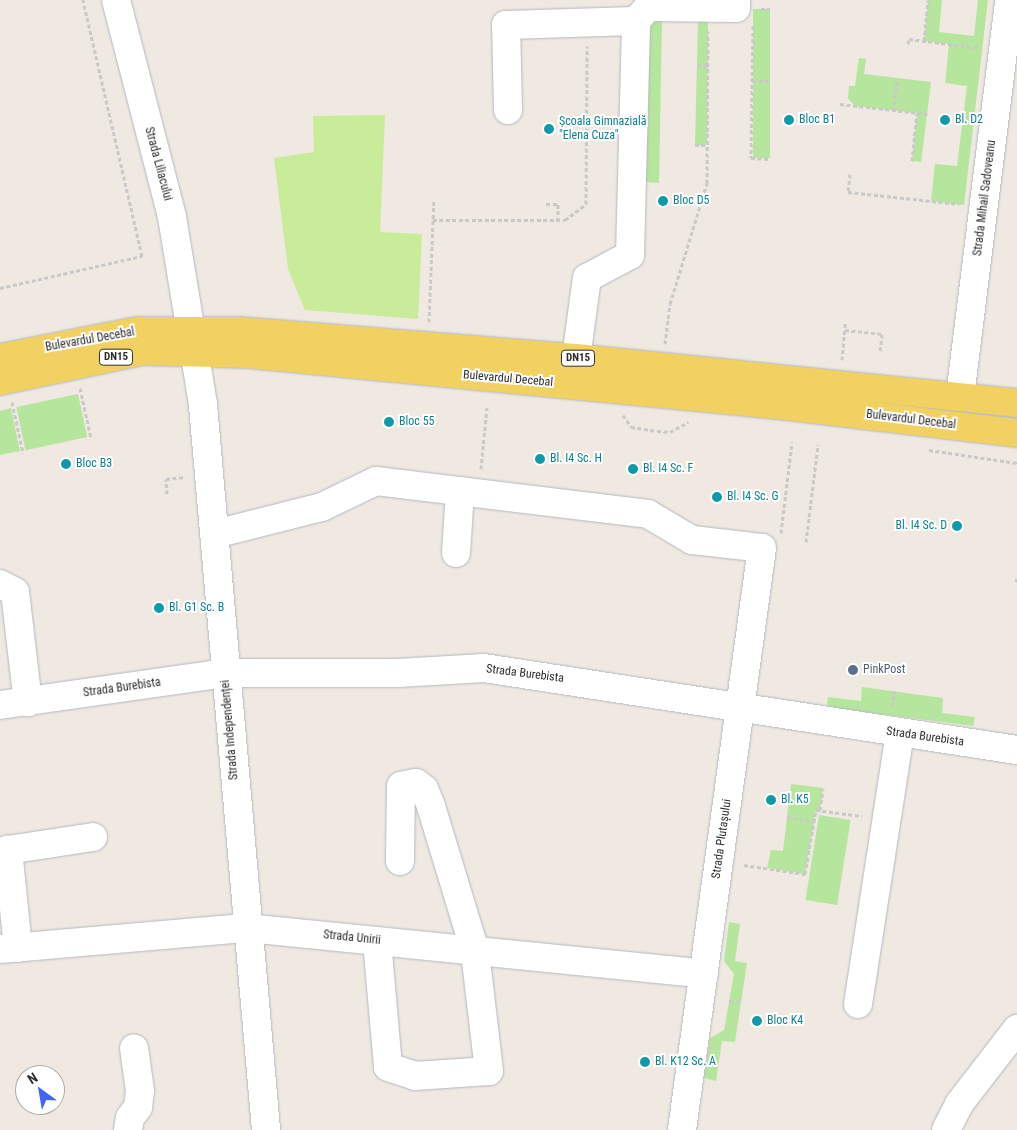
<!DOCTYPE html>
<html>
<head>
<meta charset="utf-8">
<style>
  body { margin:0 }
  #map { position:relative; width:1017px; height:1130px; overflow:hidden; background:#efe9e1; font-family:"Roboto Condensed",sans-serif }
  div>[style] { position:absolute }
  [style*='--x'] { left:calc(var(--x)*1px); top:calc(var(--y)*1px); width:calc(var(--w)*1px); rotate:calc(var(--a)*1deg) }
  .green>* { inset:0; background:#b6e59e; transform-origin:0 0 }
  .pitch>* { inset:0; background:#c9ec9a }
  .path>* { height:3px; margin-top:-1.5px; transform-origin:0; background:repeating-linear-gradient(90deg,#c9c9c9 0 4px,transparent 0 6.5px) }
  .roads { filter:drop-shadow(0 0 1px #b4b7c1) drop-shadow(0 0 1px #b4b7c1) }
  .minor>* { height:28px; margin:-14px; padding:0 14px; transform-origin:14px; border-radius:14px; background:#fff }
  .major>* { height:28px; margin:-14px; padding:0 14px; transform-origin:14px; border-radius:14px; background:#f2d163 }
  .dots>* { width:14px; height:14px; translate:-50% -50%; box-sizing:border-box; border:2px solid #fff; border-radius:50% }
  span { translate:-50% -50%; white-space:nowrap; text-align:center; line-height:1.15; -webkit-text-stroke:4px #fff; paint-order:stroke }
  .shield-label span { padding:1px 4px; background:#fff; border:1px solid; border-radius:4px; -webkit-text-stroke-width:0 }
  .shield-label { font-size:11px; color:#2e2e2e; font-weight:700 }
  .culture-label { font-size:12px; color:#0d838f }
  .left { translate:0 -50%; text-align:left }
  .right { translate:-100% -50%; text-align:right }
  .street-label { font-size:12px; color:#2e2e2e }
  .service-label { font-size:12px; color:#4e5e75 }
  .north { position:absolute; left:15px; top:1065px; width:50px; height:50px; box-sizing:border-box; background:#fff; border:1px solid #ababab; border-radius:50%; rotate:328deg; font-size:14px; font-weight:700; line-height:20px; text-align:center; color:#2e2e2e }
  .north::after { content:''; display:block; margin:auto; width:18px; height:22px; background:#4264fb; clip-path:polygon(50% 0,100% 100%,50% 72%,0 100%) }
</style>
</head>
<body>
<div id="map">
  <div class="green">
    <div style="clip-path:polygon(928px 0,942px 0,939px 32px,974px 36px,978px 0,988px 0,964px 205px,931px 201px,935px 164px,957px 166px,967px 86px,945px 83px,949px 44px,924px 41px)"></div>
    <div style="left:753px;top:9px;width:17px;height:149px"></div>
    <div style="clip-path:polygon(636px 21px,662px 21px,659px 183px,646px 182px,645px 219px)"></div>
    <div style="clip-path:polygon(698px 22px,708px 22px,707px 145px,695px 145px)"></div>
    <div style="clip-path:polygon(859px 58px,866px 59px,864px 74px,931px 82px,921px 162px,912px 161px,917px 113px,855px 106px,848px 98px,849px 86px,855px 86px)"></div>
    <div style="left:78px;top:394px;width:44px;height:63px;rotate:78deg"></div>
    <div style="clip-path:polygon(11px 408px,20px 451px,0 455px,0 411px)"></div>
    <div style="clip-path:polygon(862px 687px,943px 698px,942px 713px,975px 717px,973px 726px,827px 707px,828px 697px,861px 701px)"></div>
    <div style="clip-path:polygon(791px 784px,823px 788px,820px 810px,816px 810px,805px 874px,767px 868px,771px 850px,783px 851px)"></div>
    <div style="left:819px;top:815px;width:32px;height:86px;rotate:9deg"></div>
    <div style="clip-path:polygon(729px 922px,740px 924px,735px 961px,747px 963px,735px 1042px,722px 1041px,716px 1081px,704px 1078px,710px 1038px,724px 1030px,734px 974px,724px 961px)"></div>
  </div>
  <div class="pitch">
    <div style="clip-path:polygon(385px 115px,380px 232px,422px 234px,418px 319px,305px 310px,288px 269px,274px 158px,314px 152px,313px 116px)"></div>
  </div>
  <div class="path">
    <div style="--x:761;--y:9;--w:9;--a:0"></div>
    <div style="--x:753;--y:26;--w:132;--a:90.9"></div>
    <div style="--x:751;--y:158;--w:17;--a:3"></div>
    <div style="--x:924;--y:41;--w:41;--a:-84.4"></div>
    <div style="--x:908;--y:44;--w:5;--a:-79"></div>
    <div style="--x:909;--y:39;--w:71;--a:7.3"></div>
    <div style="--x:697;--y:65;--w:11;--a:5"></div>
    <div style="--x:752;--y:81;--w:17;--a:0"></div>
    <div style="--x:840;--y:104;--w:88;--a:6.6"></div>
    <div style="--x:894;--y:111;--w:33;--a:-85"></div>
    <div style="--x:695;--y:145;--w:12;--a:0"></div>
    <div style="--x:912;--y:161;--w:48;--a:-84.1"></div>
    <div style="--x:850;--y:174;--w:18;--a:96"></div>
    <div style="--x:848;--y:192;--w:112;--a:6.2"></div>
    <div style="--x:546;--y:204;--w:12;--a:0"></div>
    <div style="--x:558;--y:204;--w:16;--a:90"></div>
    <div style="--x:433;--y:220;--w:132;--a:0"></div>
    <div style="--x:565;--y:220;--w:26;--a:-37"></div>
    <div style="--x:586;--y:204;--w:158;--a:-89.6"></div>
    <div style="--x:0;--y:288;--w:146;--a:-12.7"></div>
    <div style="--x:142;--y:256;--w:263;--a:-103"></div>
    <div style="--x:429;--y:322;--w:123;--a:-87.7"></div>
    <div style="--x:845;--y:330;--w:37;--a:6"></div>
    <div style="--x:882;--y:334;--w:19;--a:96"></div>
    <div style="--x:665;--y:344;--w:40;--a:-82.9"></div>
    <div style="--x:670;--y:304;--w:127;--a:-73"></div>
    <div style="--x:707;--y:183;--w:152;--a:-89.6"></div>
    <div style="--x:842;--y:360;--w:37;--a:-85"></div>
    <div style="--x:80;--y:388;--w:51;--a:77.6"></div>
    <div style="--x:12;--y:402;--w:52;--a:77.8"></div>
    <div style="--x:623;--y:415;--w:14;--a:56"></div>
    <div style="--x:631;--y:427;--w:26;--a:9"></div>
    <div style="--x:657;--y:431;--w:13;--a:4"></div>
    <div style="--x:670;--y:432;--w:21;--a:-29"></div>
    <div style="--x:929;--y:450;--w:89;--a:8.4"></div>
    <div style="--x:481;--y:469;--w:62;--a:-84.5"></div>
    <div style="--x:167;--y:494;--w:15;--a:-94"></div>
    <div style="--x:166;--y:479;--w:19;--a:-6"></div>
    <div style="--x:781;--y:533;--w:92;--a:-83.1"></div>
    <div style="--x:806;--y:542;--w:98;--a:-82.9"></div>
    <div style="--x:1016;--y:582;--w:4;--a:-76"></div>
    <div style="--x:892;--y:706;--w:15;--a:-79"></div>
    <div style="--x:820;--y:810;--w:22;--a:-82"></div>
    <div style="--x:787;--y:817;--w:27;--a:10"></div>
    <div style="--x:744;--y:865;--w:62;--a:8.4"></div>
    <div style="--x:805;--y:874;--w:65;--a:-80.2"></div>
    <div style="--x:816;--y:810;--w:46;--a:7.4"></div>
    <div style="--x:729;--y:1001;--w:12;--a:5"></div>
  </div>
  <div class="roads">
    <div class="minor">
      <div style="--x:116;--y:0;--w:224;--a:75.5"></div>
      <div style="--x:172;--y:217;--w:191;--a:80.6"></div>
      <div style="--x:203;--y:405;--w:728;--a:85.03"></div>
      <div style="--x:508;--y:110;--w:85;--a:-91.3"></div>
      <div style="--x:506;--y:25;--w:130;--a:-1.8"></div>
      <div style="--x:576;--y:358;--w:81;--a:-82.2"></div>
      <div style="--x:587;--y:278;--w:49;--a:-28.1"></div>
      <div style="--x:630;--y:255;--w:234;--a:-88.5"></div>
      <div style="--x:636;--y:21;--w:18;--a:-49"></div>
      <div style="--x:648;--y:7;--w:88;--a:0.7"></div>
      <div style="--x:736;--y:8;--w:8;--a:-90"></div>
      <div style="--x:960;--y:396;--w:399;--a:-82.9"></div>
      <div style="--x:215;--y:534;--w:110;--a:-14.2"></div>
      <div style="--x:322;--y:507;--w:60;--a:-25.7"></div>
      <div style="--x:376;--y:481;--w:274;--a:6.9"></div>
      <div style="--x:648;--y:514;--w:51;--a:30.6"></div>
      <div style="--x:692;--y:540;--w:70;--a:6.5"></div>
      <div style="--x:762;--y:548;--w:587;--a:97.83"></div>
      <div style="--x:456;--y:553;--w:62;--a:-86.3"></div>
      <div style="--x:0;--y:584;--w:17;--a:28"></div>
      <div style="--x:15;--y:592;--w:111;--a:83.3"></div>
      <div style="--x:0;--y:705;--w:227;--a:-8.1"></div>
      <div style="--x:225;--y:673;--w:173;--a:0"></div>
      <div style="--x:398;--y:673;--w:86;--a:-3.3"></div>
      <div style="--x:484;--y:668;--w:539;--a:8.75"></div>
      <div style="--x:377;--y:941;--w:126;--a:85"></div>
      <div style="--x:388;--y:1067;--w:28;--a:18"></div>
      <div style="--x:415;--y:1076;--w:74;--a:-3.9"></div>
      <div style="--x:489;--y:1071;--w:121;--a:-96.7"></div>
      <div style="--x:475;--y:951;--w:152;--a:-106.9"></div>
      <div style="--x:431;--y:806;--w:18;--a:-112"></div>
      <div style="--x:424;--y:789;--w:10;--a:-143"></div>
      <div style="--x:416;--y:783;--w:15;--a:169"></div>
      <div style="--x:401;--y:786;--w:75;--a:90.8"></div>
      <div style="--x:18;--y:948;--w:99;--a:-95.8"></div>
      <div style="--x:8;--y:850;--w:86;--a:-8.7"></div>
      <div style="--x:0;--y:949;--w:248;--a:-4.9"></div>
      <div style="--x:247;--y:928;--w:459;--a:5.7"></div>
      <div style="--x:858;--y:1004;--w:273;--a:-81.2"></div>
      <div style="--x:128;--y:1130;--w:12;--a:-81"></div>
      <div style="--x:130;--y:1118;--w:14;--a:-54"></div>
      <div style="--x:138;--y:1107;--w:16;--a:-83"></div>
      <div style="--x:140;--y:1091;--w:43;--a:-97.9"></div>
      <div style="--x:946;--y:1130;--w:29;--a:-63"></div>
      <div style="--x:959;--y:1104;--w:95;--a:-52.3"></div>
    </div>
    <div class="major">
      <div style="--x:0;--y:358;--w:141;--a:-11.1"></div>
      <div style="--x:138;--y:331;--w:101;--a:0"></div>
      <div style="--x:239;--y:331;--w:347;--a:4.6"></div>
      <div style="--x:585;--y:359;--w:434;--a:5.8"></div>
      <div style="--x:0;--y:381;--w:145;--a:-11.9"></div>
      <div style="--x:142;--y:351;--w:106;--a:1.6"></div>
      <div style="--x:248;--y:354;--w:532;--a:5.5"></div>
      <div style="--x:778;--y:405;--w:241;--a:6.7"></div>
    </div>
  </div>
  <div class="dots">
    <div style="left:789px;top:120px;background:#0f9aa8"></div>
    <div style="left:945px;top:120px;background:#0f9aa8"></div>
    <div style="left:549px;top:129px;background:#0f9aa8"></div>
    <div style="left:663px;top:201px;background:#0f9aa8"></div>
    <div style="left:389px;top:422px;background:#0f9aa8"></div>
    <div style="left:540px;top:459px;background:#0f9aa8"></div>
    <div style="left:66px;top:464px;background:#0f9aa8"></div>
    <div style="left:633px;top:469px;background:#0f9aa8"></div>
    <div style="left:717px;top:497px;background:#0f9aa8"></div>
    <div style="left:957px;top:526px;background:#0f9aa8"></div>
    <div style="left:159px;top:608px;background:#0f9aa8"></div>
    <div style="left:853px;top:670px;background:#5c6f8a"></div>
    <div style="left:771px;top:800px;background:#0f9aa8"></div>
    <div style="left:757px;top:1021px;background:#0f9aa8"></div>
    <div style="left:645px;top:1062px;background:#0f9aa8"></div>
  </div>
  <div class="shield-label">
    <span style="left:116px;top:357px">DN15</span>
    <span style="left:578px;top:358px">DN15</span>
  </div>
  <div class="culture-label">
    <span class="left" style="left:799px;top:120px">Bloc B1</span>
    <span class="left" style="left:955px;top:120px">Bl. D2</span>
    <span class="left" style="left:559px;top:129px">Școala Gimnazială<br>"Elena Cuza"</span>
    <span class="left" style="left:673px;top:201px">Bloc D5</span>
    <span class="left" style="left:399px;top:422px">Bloc 55</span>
    <span class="left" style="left:550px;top:459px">Bl. I4 Sc. H</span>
    <span class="left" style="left:76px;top:464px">Bloc B3</span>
    <span class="left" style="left:643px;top:469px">Bl. I4 Sc. F</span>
    <span class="left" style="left:727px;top:497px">Bl. I4 Sc. G</span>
    <span class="right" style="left:947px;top:526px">Bl. I4 Sc. D</span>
    <span class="left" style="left:169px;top:608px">Bl. G1 Sc. B</span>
    <span class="left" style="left:781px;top:800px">Bl. K5</span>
    <span class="left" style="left:767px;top:1021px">Bloc K4</span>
    <span class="left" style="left:655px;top:1062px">Bl. K12 Sc. A</span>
  </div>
  <div class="street-label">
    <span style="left:158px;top:164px;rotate:75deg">Strada Liliacului</span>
    <span style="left:985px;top:198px;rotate:-83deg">Strada Mihail Sadoveanu</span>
    <span style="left:90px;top:340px;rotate:-10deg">Bulevardul Decebal</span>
    <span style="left:508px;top:379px;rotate:5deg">Bulevardul Decebal</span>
    <span style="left:911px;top:420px;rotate:7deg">Bulevardul Decebal</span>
    <span style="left:525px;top:674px;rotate:7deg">Strada Burebista</span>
    <span style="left:122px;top:688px;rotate:-8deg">Strada Burebista</span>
    <span style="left:230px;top:730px;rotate:-95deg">Strada Independenței</span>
    <span style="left:925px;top:737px;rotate:8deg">Strada Burebista</span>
    <span style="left:722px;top:839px;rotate:-82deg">Strada Plutașului</span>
    <span style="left:352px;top:938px;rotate:6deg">Strada Unirii</span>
  </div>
  <div class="service-label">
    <span class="left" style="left:863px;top:670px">PinkPost</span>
  </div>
  <div class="north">N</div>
</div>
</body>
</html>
